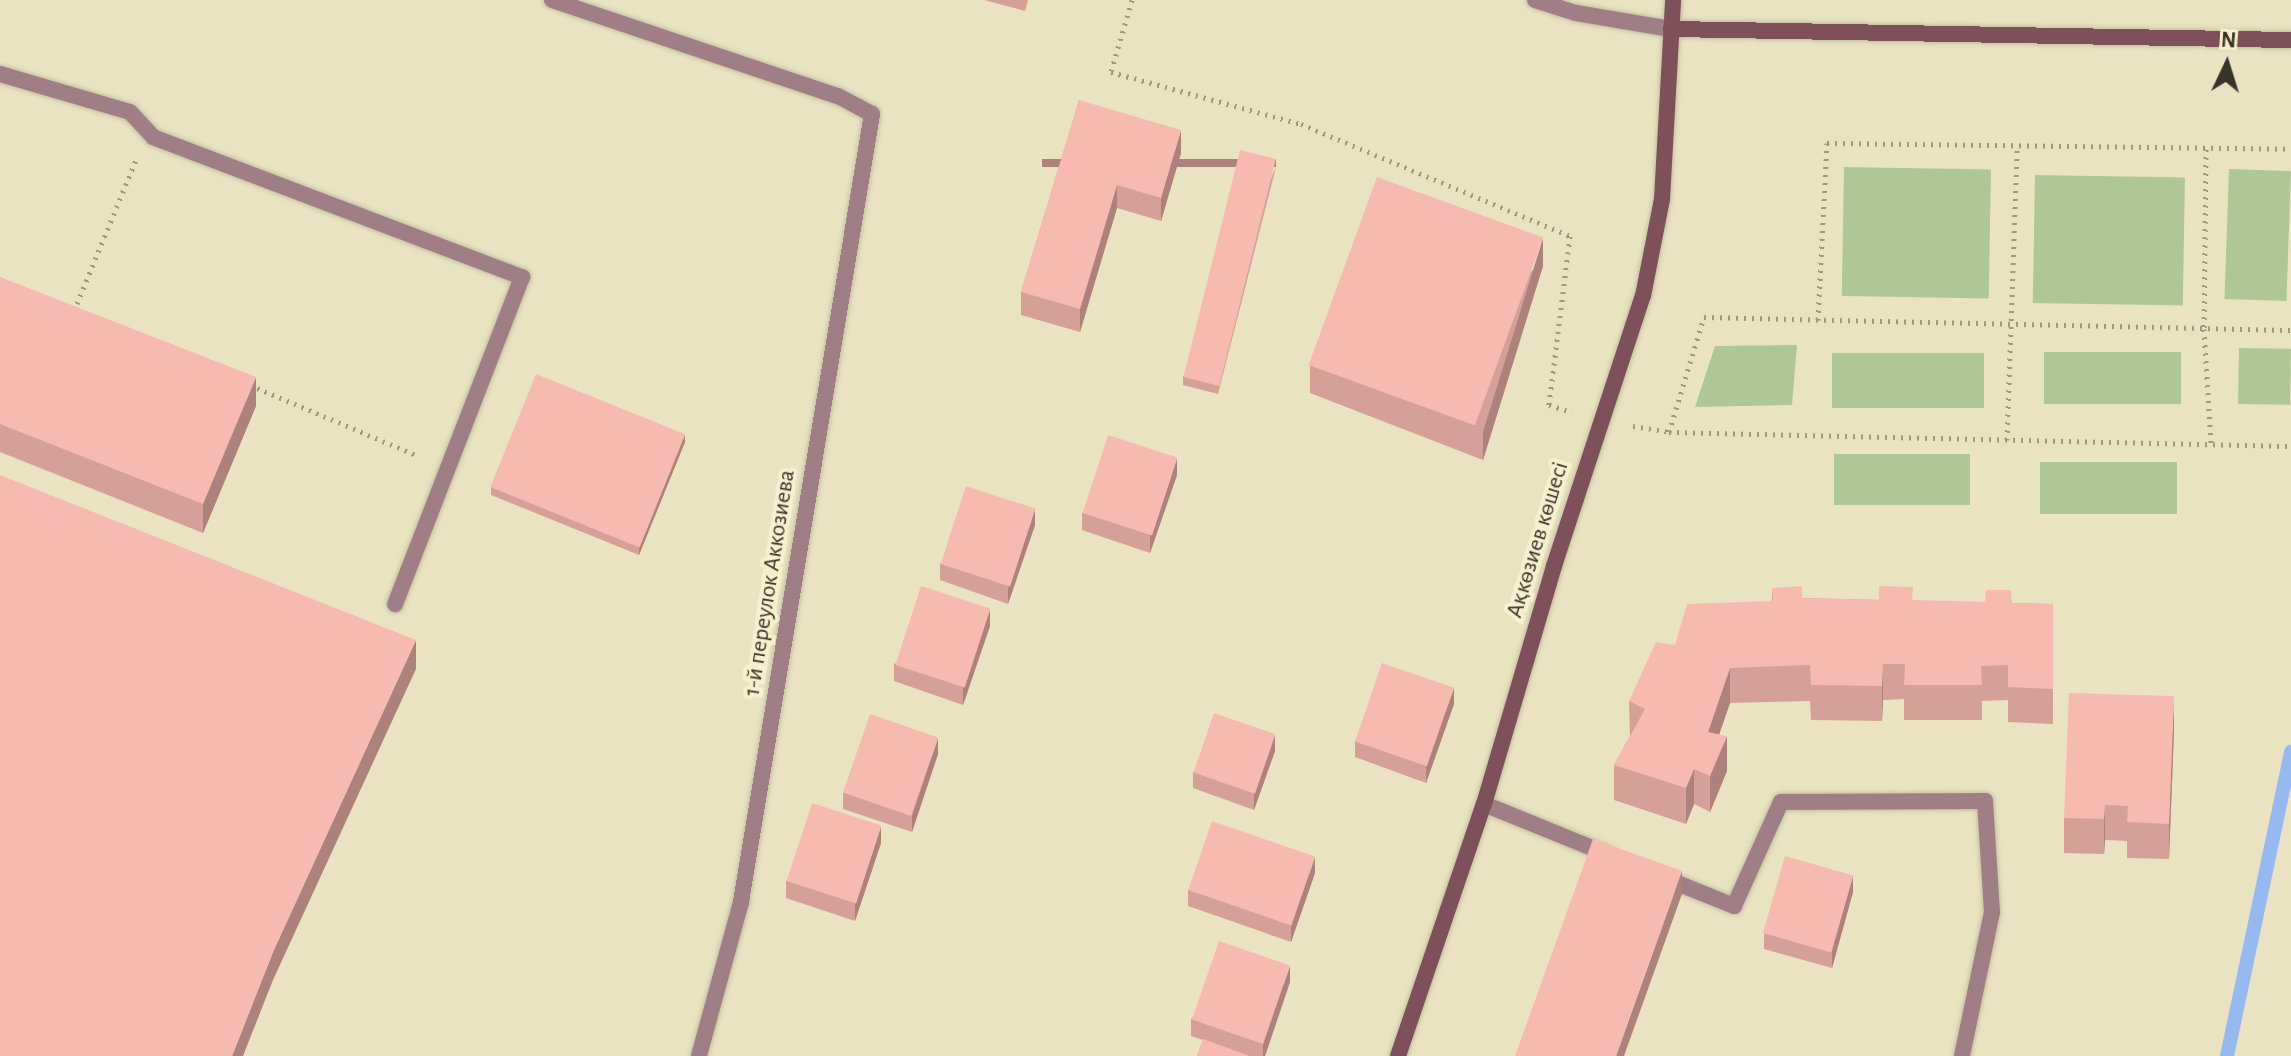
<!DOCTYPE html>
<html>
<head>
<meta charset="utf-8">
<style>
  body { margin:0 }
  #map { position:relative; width:2291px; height:1056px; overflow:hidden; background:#eae3c2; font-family:"Alegreya Sans",sans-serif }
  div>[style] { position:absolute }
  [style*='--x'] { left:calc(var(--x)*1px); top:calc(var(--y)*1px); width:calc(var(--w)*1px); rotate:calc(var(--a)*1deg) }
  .green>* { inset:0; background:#afc798; transform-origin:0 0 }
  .stream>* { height:14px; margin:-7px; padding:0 7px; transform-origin:7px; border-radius:7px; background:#97b9f2 }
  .path>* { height:5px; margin-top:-2.5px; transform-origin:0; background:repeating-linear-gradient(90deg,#9f9981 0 2px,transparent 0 8px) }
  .roads { filter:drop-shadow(0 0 2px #c6c0a3) drop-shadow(0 0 2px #c6c0a3) }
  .service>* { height:16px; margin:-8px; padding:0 8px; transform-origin:8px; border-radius:8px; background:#9f7f85 }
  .pedestrian>* { height:16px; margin:-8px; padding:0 8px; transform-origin:8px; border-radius:8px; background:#9f7f85 }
  .minor>* { height:16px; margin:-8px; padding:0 8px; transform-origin:8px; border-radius:8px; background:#9f7f85 }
  .secondary>* { height:16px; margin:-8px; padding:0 8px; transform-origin:8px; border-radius:8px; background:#7d505a }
  .wall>* { inset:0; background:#d4a097 }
  .shaded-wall>* { inset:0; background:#ad827b; transform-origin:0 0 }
  .building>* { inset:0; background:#f7bab0; transform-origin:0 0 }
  span { translate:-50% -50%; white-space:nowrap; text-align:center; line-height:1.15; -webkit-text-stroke:8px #f7f0ce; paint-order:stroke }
  .street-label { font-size:24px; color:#383528 }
  .north { position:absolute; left:2187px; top:24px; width:80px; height:80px; -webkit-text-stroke:6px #f7f0ce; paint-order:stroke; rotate:4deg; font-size:22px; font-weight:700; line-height:32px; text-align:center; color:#383528 }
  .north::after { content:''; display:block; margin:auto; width:28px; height:36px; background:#383528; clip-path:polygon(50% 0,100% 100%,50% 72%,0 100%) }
</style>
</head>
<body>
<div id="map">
  <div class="green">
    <div style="left:1844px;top:167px;width:147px;height:129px;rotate:1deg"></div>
    <div style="left:2229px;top:169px;width:62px;height:130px;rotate:2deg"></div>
    <div style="left:2035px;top:175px;width:150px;height:128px;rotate:1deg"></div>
    <div style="clip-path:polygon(1797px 345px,1792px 405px,1695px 407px,1715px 346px)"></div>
    <div style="left:2239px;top:348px;width:52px;height:56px;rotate:1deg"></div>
    <div style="left:2044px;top:352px;width:137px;height:52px"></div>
    <div style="left:1832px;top:353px;width:152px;height:55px"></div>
    <div style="left:1834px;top:454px;width:136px;height:51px"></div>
    <div style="left:2177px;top:462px;width:52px;height:137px;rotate:90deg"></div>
  </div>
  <div class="stream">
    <div style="--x:2227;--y:1056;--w:311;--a:-78.1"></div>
  </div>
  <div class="path">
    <div style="--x:1132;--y:0;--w:75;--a:106.3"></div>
    <div style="--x:1111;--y:72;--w:197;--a:15.3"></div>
    <div style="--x:1301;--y:124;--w:291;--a:22.6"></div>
    <div style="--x:1570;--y:236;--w:170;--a:97.1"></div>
    <div style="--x:1549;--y:405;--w:24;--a:17"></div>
    <div style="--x:2206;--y:149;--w:180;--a:90.6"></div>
    <div style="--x:2204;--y:329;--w:115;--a:86.5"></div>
    <div style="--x:74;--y:311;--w:163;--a:-67.7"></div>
    <div style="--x:1818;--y:320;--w:177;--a:-87.1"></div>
    <div style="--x:1827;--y:143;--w:464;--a:0.7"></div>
    <div style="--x:250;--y:385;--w:182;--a:22.9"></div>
    <div style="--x:1633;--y:426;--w:36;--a:9"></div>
    <div style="--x:1669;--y:432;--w:622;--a:1.29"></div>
    <div style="--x:1669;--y:432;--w:120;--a:-73.1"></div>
    <div style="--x:1704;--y:317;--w:587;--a:1.27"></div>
    <div style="--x:2007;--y:440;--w:293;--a:-88"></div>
  </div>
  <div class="roads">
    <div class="service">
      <div style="--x:0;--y:74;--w:135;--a:16.3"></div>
      <div style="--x:130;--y:112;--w:34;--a:47"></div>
      <div style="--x:153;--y:137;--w:395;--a:20.8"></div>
      <div style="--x:522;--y:277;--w:351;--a:111.2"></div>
      <div style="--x:1484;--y:804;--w:133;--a:22.1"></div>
      <div style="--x:1662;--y:877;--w:78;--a:21.9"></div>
      <div style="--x:1734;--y:906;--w:114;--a:-65.7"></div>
      <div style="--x:1781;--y:802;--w:204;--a:-0.3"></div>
      <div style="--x:1985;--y:801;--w:111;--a:86.4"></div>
      <div style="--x:1992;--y:912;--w:147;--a:101.8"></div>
    </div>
    <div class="pedestrian">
      <div style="--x:1535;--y:0;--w:43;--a:17.6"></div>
      <div style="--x:1576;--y:13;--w:96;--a:9.6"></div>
    </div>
    <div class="minor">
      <div style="--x:552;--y:0;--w:302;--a:18.6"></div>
      <div style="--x:838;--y:96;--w:38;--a:28"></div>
      <div style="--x:872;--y:114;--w:799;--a:99.44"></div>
      <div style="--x:741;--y:902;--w:160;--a:105.3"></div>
    </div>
    <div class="secondary">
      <div style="--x:1671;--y:29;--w:620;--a:1.02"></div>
      <div style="--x:1398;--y:1056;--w:266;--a:-71.2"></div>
      <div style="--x:1484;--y:804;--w:248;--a:-73.6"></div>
      <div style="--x:1554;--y:566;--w:284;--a:-71.8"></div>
      <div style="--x:1643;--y:296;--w:99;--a:-78.9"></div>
      <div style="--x:1662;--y:199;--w:199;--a:-86.8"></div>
    </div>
  </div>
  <div class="wall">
    <div style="clip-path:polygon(984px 0,1028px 0,1025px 11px)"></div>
    <div style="clip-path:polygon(1079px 100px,1181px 153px,1161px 221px,1117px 208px,1080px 332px,1021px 315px,1021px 292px)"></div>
    <div style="clip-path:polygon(1276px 167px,1218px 394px,1183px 385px,1183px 377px)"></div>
    <div style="clip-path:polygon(1543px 266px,1483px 460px,1310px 393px,1310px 365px)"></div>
    <div style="clip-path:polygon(0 277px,256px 406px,203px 533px,0 452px)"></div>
    <div style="clip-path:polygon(685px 442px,639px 555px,491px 495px,491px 487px)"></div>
    <div style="clip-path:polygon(1177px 475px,1150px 553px,1082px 530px,1082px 513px)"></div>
    <div style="clip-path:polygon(1035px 525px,1008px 604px,940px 580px,940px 564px)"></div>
    <div style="clip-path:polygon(1772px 588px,1802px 598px,2053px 604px,2053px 724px,2008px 722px,2008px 700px,1982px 701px,1982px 720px,1904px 720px,1904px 699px,1883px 700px,1882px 721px,1811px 720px,1810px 701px,1730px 703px,1719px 734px,1727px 771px,1710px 812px,1694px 804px,1686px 824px,1614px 800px,1614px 765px,1630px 736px,1629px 701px,1675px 645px,1772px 601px)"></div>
    <div style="clip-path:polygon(990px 626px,963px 705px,894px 681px,894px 664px)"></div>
    <div style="clip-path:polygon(1454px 704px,1426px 783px,1355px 757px,1355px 741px)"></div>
    <div style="clip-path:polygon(2174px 731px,2169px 859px,2127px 858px,2127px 841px,2105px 840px,2104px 854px,2064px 853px,2064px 818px)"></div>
    <div style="clip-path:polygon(1275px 751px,1254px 810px,1193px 788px,1193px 772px)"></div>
    <div style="clip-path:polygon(938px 754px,912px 832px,843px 809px,843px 793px)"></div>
    <div style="clip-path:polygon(881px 843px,855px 921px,786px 898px,786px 881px)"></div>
    <div style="clip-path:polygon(1315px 873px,1291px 942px,1188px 906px,1188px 890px)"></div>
    <div style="clip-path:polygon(1853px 892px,1832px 968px,1764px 949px,1764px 933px)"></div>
    <div style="clip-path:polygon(1290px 982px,1265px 1056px,1197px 1056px,1203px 1040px,1191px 1036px,1191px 1019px)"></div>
  </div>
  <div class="shaded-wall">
    <div style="clip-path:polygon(1181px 130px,1181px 153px,1161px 221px,1161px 198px)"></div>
    <div style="left:1276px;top:159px;width:8px;height:234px;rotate:90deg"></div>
    <div style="clip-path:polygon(1117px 185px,1117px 208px,1080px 332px,1080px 309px)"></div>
    <div style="clip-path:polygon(1543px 238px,1543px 266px,1483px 460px,1483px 432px)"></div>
    <div style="clip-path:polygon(256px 377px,256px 406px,203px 533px,203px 504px)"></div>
    <div style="clip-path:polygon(685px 434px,685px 442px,639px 555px,639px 546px)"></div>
    <div style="clip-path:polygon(1177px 458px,1177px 475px,1150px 553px,1150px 536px)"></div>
    <div style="clip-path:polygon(1035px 509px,1035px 525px,1008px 604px,1008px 588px)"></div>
    <div style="clip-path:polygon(990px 609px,990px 626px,963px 705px,963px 688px)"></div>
    <div style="clip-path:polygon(416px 640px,416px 669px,273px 980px,243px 1056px,232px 1056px,273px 952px)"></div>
    <div style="clip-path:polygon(1883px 664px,1883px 700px,1882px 721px,1882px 686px)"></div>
    <div style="clip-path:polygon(1730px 668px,1730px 703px,1708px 767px,1708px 732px)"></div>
    <div style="clip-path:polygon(1454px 688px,1454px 704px,1426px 783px,1426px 766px)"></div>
    <div style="clip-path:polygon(2174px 696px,2174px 731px,2169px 859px,2169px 824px)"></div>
    <div style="clip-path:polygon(1275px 734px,1275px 751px,1254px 810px,1254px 794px)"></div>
    <div style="clip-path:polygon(1727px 736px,1727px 771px,1710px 812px,1710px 776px)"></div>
    <div style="clip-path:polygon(938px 738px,938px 754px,912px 832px,912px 816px)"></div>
    <div style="clip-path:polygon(1694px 769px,1694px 804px,1686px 824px,1686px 788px)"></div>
    <div style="clip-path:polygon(2105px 805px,2105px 840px,2104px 854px,2104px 819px)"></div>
    <div style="clip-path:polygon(881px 826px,881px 843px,855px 921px,855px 904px)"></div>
    <div style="clip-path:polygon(1315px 857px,1315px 873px,1291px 942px,1291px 926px)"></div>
    <div style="clip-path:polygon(1682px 871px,1682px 894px,1624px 1056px,1616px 1056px)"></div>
    <div style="clip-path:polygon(1853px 875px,1853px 892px,1832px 968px,1832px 951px)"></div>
    <div style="clip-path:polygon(1290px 966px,1290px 982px,1265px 1056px,1263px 1056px,1263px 1045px)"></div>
  </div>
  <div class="building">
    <div style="clip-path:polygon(1079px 100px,1181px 130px,1161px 198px,1117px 185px,1080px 309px,1021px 292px)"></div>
    <div style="left:1240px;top:150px;width:37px;height:234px;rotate:14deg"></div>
    <div style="left:1377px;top:177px;width:177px;height:200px;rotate:20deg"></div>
    <div style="clip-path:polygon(0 277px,256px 377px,203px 504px,0 424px)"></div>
    <div style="left:536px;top:374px;width:161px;height:122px;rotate:22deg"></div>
    <div style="left:1108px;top:435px;width:73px;height:82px;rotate:18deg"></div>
    <div style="clip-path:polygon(0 475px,416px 640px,273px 952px,232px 1056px,0 1056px)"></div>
    <div style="left:966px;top:486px;width:73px;height:82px;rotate:18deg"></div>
    <div style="left:921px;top:586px;width:73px;height:83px;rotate:18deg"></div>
    <div style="clip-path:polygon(1802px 586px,1802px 598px,1879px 600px,1879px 586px,1913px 587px,1912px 600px,1985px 602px,1986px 590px,2011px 590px,2012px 603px,2053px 604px,2053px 689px,2008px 687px,2008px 665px,1981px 666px,1982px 685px,1904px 685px,1905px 664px,1883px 664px,1882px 686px,1811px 685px,1810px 665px,1730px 668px,1708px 732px,1727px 736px,1710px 776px,1694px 769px,1686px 788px,1614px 765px,1645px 709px,1629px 701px,1656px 642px,1675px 645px,1687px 604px,1773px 601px,1772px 588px)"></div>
    <div style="left:1382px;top:663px;width:76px;height:83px;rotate:19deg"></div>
    <div style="clip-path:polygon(2069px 693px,2174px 696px,2169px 824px,2127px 822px,2128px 806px,2105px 805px,2104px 819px,2064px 818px)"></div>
    <div style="left:1214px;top:713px;width:65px;height:63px;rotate:19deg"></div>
    <div style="left:870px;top:714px;width:72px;height:83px;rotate:19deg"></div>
    <div style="left:812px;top:803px;width:73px;height:82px;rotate:18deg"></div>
    <div style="left:1212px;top:821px;width:109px;height:73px;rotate:19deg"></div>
    <div style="clip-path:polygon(1593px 839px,1682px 871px,1616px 1056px,1515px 1056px)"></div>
    <div style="left:1785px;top:856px;width:71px;height:80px;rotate:16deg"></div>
    <div style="left:1219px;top:941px;width:75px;height:83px;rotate:19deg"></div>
    <div style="clip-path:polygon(1203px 1039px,1250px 1056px,1197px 1056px)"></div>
  </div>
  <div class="street-label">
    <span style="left:1538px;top:540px;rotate:-73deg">Ақкөзиев көшесі</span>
    <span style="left:770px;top:583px;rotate:-81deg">1-й переулок Аккозиева</span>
  </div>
  <div class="north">N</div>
</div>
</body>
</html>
